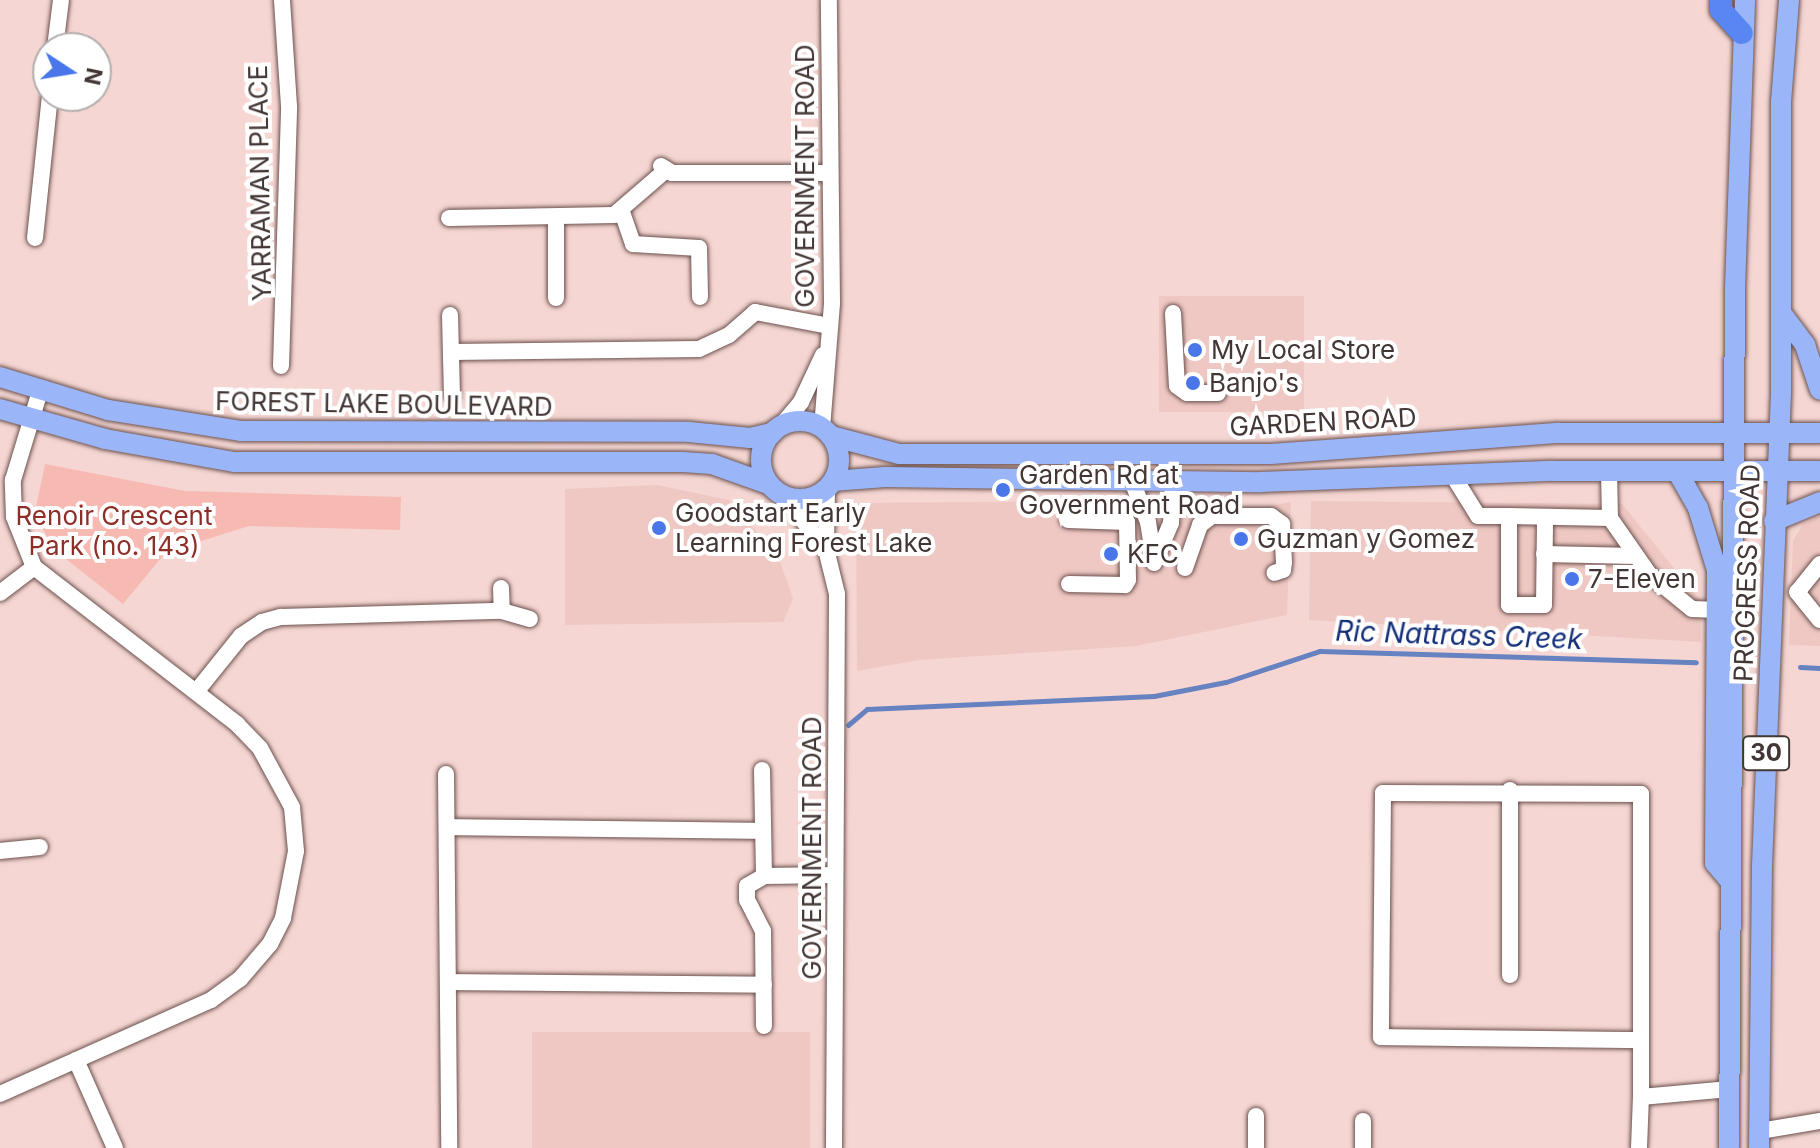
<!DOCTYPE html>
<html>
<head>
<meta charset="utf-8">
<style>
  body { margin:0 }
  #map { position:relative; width:1820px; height:1148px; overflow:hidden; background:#f5d6d2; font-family:Inter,sans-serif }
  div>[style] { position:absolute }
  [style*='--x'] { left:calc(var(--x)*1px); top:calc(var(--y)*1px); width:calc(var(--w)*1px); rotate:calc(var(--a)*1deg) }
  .built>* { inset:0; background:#efc8c3; transform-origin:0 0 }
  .green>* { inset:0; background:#f7bab3 }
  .stream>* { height:5px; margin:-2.5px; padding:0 2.5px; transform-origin:2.5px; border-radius:2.5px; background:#6682c1 }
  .roads { filter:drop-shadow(0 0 2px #6b514e) drop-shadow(0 0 2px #6b514e) }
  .minor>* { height:16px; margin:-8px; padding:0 8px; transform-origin:8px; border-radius:8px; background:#fff }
  .major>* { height:20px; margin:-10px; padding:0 10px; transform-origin:10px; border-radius:10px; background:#9bb6f8 }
  .major>.ring { margin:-10px; padding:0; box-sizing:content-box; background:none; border:20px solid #9bb6f8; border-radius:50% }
  .highway>* { height:22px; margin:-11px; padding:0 11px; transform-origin:11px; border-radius:11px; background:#5886f3 }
  .dots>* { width:22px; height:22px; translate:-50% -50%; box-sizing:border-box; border:4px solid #fff; border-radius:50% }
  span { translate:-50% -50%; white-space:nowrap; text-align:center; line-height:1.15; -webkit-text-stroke:8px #fff; paint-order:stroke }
  .shield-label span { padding:2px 6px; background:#fff; border:2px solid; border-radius:6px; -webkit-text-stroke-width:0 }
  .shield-label { font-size:24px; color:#433735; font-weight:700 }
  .street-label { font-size:26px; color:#433735 }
  .poi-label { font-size:26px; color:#433735 }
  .left { translate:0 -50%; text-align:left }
  .park-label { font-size:26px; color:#8e2e29 }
  .water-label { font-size:28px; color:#142f79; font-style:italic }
  .north { position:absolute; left:32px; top:32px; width:80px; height:80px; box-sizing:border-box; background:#fff; border:2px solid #b4afae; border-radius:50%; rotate:102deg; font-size:22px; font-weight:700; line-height:32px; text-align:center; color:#433735 }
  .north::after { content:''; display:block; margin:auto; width:28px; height:36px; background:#4977e9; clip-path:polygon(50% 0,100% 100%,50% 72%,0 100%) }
</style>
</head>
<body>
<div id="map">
  <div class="built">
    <div style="left:1304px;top:296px;width:116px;height:145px;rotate:90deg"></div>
    <div style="clip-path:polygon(657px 485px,729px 500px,778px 556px,793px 599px,783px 622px,565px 625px,565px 489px)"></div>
    <div style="clip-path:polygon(1110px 501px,1257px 508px,1291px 502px,1287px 615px,1136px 646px,919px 660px,857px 671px,856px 503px)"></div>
    <div style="clip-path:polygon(1311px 501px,1622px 504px,1700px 600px,1701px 642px,1309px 620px)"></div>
    <div style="clip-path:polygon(1820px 516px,1820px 646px,1789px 645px,1793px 540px,1803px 524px)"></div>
    <div style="left:810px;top:1032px;width:116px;height:278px;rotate:90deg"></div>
  </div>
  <div class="green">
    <div style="clip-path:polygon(45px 464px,185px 491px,401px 497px,400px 530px,249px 526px,166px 552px,123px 604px,52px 548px,35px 512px)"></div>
  </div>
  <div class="stream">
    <div style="--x:1800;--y:667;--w:20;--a:3"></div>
    <div style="--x:848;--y:725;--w:25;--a:-40"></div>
    <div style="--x:867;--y:709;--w:287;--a:-2.6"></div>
    <div style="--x:1154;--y:696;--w:73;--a:-11"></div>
    <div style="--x:1226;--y:682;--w:99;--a:-18.3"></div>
    <div style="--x:1320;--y:651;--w:376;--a:1.7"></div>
  </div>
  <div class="roads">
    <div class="minor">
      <div style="--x:55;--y:48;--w:48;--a:-82.9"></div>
      <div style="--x:661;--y:166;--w:13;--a:32"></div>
      <div style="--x:672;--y:173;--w:157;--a:0"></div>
      <div style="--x:622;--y:212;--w:34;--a:71"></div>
      <div style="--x:633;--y:244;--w:66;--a:3.5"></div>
      <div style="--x:699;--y:248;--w:49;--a:88.8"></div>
      <div style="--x:556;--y:217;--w:81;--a:90"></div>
      <div style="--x:449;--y:218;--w:165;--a:-1"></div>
      <div style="--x:614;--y:215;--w:67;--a:-40.8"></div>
      <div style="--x:35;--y:238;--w:143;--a:-84"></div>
      <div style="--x:1173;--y:313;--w:73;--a:86.9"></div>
      <div style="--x:1177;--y:386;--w:12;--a:35"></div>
      <div style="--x:1187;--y:393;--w:31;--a:0"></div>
      <div style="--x:450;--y:315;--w:80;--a:88.6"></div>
      <div style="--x:451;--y:352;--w:248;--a:-0.7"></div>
      <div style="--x:699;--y:349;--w:33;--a:-25"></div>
      <div style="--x:729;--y:335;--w:35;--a:-41"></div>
      <div style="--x:755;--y:312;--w:75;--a:10.7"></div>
      <div style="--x:281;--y:366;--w:260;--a:-88.2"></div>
      <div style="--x:289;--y:106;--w:106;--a:-93.8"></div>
      <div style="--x:781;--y:426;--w:31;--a:-50"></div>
      <div style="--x:801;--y:402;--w:52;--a:-64.9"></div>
      <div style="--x:822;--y:428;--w:125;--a:-85.4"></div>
      <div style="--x:832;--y:303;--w:303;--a:-90.6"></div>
      <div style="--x:1609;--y:471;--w:47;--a:88.8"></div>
      <div style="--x:1452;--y:474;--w:49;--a:58.2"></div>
      <div style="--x:1478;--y:516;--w:31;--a:0"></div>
      <div style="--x:1509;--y:516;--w:89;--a:90"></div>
      <div style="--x:1509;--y:605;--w:35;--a:0"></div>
      <div style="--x:1544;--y:605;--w:88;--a:-89.3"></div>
      <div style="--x:1132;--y:481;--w:44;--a:68.7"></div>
      <div style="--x:1148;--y:522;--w:39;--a:81"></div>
      <div style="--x:827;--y:489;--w:60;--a:91"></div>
      <div style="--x:826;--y:549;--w:46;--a:76.3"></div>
      <div style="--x:837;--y:594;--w:554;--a:90.31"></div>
      <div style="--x:783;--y:496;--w:68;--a:50.9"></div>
      <div style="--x:1509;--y:516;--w:101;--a:1.1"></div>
      <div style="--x:1610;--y:518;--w:68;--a:55.1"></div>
      <div style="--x:1649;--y:574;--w:55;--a:39.1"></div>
      <div style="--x:1692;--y:609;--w:27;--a:2"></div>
      <div style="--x:1068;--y:520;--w:59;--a:1.9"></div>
      <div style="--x:1127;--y:522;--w:58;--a:89"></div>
      <div style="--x:1128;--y:580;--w:6;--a:121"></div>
      <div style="--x:1125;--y:585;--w:56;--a:-179"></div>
      <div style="--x:1544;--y:554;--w:92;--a:1.2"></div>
      <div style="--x:1154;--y:563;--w:43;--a:-67"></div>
      <div style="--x:1171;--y:523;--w:42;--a:-87.3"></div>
      <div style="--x:1173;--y:481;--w:29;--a:-110"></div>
      <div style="--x:1820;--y:564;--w:36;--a:129"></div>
      <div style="--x:1797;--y:592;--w:36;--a:51"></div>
      <div style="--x:1185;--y:568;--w:46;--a:-70.8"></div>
      <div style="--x:1200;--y:525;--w:15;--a:-37"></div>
      <div style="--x:1212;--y:516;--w:59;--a:0"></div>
      <div style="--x:1271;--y:516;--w:14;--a:36"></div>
      <div style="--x:1282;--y:524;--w:38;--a:87"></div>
      <div style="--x:1284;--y:562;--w:8;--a:97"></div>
      <div style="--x:1283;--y:570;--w:9;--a:162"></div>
      <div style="--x:501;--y:588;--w:23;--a:88"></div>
      <div style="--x:502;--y:611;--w:29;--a:16"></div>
      <div style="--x:0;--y:593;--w:43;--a:-37.4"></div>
      <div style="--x:196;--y:692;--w:72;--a:-51.2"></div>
      <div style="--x:241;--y:636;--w:25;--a:-34"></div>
      <div style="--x:262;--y:622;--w:20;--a:-15"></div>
      <div style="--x:281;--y:617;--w:221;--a:-1.6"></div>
      <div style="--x:762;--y:770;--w:106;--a:88.9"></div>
      <div style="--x:446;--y:774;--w:374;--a:89.5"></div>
      <div style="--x:447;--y:827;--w:316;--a:0.7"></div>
      <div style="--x:0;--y:851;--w:40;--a:-5.7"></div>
      <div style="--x:1510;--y:975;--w:185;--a:-90"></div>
      <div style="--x:449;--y:982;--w:315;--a:0.5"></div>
      <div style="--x:764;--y:1026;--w:95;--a:-90.6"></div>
      <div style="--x:763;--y:931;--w:35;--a:-117"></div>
      <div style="--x:747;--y:900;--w:14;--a:-90"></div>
      <div style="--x:747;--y:886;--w:20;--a:-30"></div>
      <div style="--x:764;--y:876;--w:70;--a:-0.8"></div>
      <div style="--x:76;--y:1060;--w:96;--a:66.1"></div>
      <div style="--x:0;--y:1094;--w:231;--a:-24"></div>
      <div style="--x:211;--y:1000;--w:36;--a:-36"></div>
      <div style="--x:240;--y:979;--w:46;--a:-49.4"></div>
      <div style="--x:270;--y:944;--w:29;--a:-63"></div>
      <div style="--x:283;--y:918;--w:68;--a:-79"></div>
      <div style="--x:296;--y:851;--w:44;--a:-95.2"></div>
      <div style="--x:292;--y:807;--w:67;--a:-118.5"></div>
      <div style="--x:260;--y:748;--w:33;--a:-134"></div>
      <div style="--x:237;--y:724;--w:257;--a:-142.3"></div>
      <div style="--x:34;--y:567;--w:54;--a:-111.8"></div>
      <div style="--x:14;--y:517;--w:37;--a:-92"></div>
      <div style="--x:13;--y:480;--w:93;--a:-73.1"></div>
      <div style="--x:1641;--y:1097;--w:89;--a:-5.1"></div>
      <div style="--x:1256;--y:1116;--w:32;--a:90"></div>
      <div style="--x:1760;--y:1131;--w:61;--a:-9.5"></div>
      <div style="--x:1363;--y:1148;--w:27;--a:-90"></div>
      <div style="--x:1639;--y:1148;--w:51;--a:-87.8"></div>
      <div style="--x:1641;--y:1097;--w:303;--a:-90"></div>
      <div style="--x:1641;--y:794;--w:258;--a:-179.8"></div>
      <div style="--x:1383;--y:793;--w:244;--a:90.5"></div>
      <div style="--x:1381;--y:1037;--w:259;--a:0.7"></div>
    </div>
    <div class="major">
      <div style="--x:1782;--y:314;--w:39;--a:53"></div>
      <div style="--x:1805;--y:345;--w:47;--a:71.6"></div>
      <div style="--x:0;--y:377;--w:113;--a:17"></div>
      <div style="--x:108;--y:410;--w:134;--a:9"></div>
      <div style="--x:240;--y:431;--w:449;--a:0.1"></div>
      <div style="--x:689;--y:432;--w:61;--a:5.6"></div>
      <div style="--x:750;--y:438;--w:23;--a:-13"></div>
      <div style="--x:0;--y:409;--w:109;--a:15.9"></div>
      <div style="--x:105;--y:439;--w:131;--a:10.1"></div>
      <div style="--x:234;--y:462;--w:449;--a:0"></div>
      <div style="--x:683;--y:462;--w:29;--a:4"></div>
      <div style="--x:712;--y:464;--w:59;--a:19.7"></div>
      <div class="ring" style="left:761px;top:421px;width:58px;height:58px"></div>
      <div style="--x:831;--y:436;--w:70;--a:14.8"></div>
      <div style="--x:899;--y:454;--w:372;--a:0"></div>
      <div style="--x:1271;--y:454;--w:289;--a:-4.2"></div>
      <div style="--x:1559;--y:433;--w:261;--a:0"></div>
      <div style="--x:1677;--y:471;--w:43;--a:60.4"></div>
      <div style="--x:1698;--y:508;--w:65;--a:73"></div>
      <div style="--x:1717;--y:570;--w:293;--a:90.4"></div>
      <div style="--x:1715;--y:863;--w:23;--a:50"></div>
      <div style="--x:833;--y:481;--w:52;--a:-4.4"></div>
      <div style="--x:885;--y:477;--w:375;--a:0.8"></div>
      <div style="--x:1260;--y:482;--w:293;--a:-2.2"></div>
      <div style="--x:1553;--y:471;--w:267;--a:0"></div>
      <div style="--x:1774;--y:521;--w:50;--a:-22.4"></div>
      <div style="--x:1729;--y:1148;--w:860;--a:-89.6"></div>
      <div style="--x:1735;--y:288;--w:288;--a:-88"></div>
      <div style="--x:1759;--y:1148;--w:282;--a:-89.4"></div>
      <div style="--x:1762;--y:866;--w:475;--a:-87.7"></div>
      <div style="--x:1781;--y:391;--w:289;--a:-90"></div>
      <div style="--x:1781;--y:102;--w:102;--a:-85.5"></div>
    </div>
    <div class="highway">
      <div style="--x:1721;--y:0;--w:10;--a:90"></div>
      <div style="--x:1721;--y:10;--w:31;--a:48"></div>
    </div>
  </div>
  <div class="dots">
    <div style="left:1195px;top:350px;background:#4977e9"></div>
    <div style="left:1193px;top:383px;background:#4977e9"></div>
    <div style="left:1003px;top:490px;background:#4977e9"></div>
    <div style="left:659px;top:528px;background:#4977e9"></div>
    <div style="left:1241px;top:539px;background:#4977e9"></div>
    <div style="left:1111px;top:554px;background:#4977e9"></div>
    <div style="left:1572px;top:579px;background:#4977e9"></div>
  </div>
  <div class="shield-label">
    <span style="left:1766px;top:753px">30</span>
  </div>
  <div class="street-label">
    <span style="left:805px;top:176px;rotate:-90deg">GOVERNMENT ROAD</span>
    <span style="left:260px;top:183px;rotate:-91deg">YARRAMAN PLACE</span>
    <span style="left:384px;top:404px;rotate:1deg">FOREST LAKE BOULEVARD</span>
    <span style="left:1323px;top:422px;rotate:-3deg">GARDEN ROAD</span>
    <span style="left:1747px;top:573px;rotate:-88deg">PROGRESS ROAD</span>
    <span style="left:812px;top:848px;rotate:-90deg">GOVERNMENT ROAD</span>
  </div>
  <div class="poi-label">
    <span class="left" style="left:1211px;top:350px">My Local Store</span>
    <span class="left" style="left:1209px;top:383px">Banjo's</span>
    <span class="left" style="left:1019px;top:490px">Garden Rd at<br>Government Road</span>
    <span class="left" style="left:675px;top:528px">Goodstart Early<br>Learning Forest Lake</span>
    <span class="left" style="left:1257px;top:539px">Guzman y Gomez</span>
    <span class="left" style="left:1127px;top:554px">KFC</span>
    <span class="left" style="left:1588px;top:579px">7-Eleven</span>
  </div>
  <div class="park-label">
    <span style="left:114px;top:531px">Renoir Crescent<br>Park (no. 143)</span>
  </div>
  <div class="water-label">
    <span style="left:1459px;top:635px;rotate:2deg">Ric Nattrass Creek</span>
  </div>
  <div class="north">N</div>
</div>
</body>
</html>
